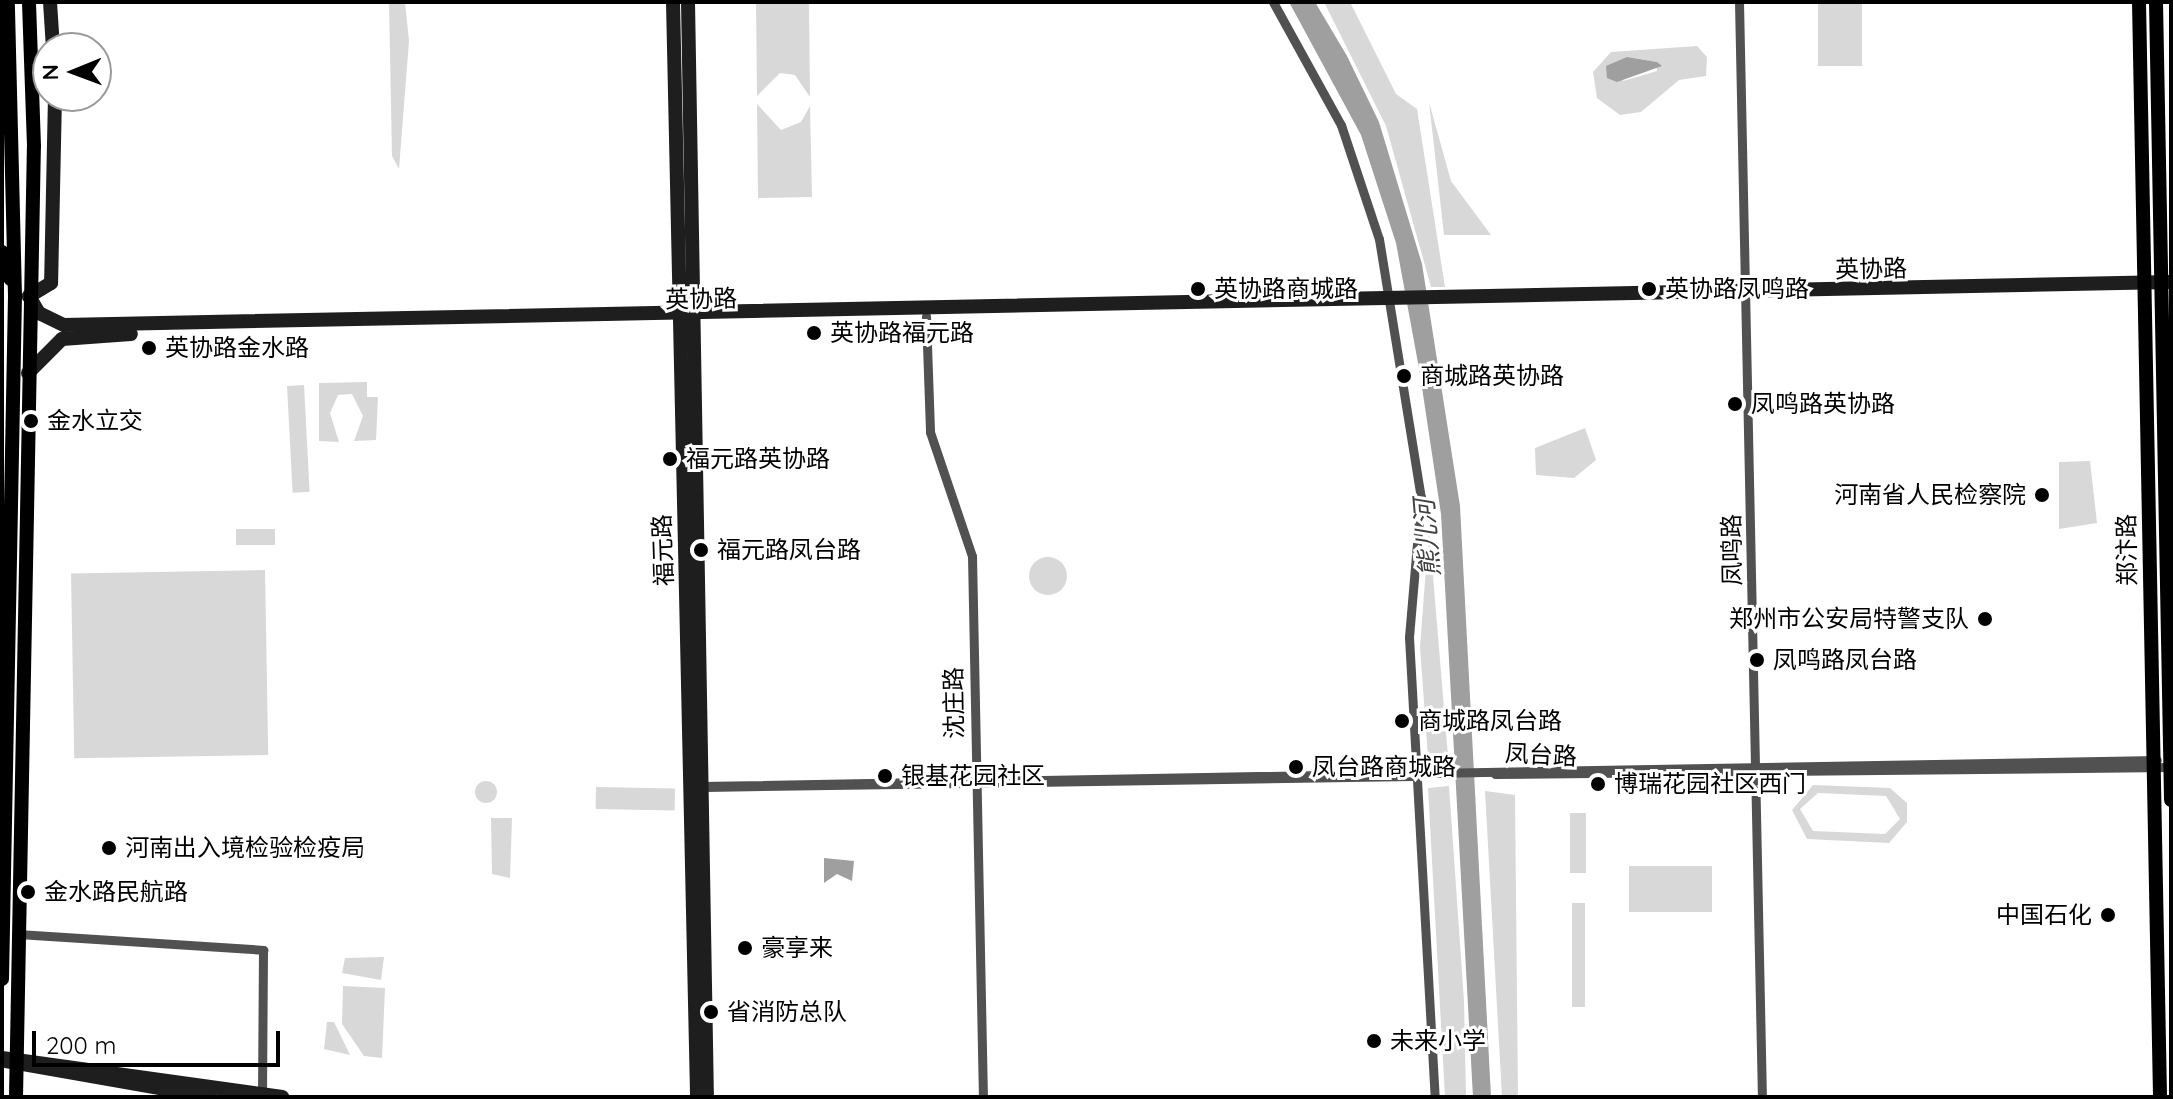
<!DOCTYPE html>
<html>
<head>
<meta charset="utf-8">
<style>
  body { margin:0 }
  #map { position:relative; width:2173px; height:1099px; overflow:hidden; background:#fff; font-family:Quicksand,"Noto Sans SC",sans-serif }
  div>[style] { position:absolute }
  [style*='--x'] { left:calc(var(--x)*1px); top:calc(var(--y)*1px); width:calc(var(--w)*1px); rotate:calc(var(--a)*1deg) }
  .green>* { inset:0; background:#d8d8d8; transform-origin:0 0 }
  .round { border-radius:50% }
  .water>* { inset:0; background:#9f9f9f }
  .street>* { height:9px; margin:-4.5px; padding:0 4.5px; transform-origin:4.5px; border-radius:4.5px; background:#515151 }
  .secondary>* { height:14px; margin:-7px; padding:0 7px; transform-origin:7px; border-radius:7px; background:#1e1e1e }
  .primary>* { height:14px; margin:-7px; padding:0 7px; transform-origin:7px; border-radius:7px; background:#000 }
  .dots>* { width:22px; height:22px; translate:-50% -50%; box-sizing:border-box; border:4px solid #fff; border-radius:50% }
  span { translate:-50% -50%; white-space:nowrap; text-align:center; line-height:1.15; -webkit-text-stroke:6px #fff; paint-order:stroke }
  .street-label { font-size:24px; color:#000 }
  .poi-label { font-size:24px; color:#000 }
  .left { translate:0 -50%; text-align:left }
  .right { translate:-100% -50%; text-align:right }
  .water-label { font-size:26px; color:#404040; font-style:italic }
  .frame { position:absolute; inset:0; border:4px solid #000; pointer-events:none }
  .north { position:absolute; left:32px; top:32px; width:80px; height:80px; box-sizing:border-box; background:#fff; border:2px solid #999; border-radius:50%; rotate:269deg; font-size:22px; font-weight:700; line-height:32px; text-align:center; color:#000 }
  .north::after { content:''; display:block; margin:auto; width:28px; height:36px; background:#000; clip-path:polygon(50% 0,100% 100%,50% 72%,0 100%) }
  .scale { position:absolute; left:32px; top:1031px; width:248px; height:36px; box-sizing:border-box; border:4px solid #000; border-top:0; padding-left:10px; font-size:24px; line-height:28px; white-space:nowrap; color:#000; -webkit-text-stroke:6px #fff; paint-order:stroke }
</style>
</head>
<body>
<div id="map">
  <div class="green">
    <div style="clip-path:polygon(389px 2px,405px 2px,409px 41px,399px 169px,392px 156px)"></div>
    <div style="clip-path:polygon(756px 2px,809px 2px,810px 97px,795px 75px,780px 73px,757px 96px)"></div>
    <div style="clip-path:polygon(1324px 2px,1350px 2px,1396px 94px,1417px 109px,1445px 287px,1431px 287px,1386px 126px)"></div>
    <div style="left:1818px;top:2px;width:44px;height:64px"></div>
    <div style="clip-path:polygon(evenodd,1697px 46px,1707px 57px,1706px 76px,1679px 80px,1641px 112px,1620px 115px,1597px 98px,1593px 72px,1611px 52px,1697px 46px,1627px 57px,1657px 62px,1657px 71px,1623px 81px,1627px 57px)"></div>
    <div style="clip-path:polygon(1429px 102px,1451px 181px,1491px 235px,1444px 235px)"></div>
    <div style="clip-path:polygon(757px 104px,781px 130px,801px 122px,810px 106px,812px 197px,758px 198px)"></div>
    <div style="clip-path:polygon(367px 382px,367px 397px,378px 397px,376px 440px,354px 441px,363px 416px,352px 394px,338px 395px,330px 413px,339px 442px,319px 441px,319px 383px)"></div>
    <div style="left:304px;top:385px;width:107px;height:17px;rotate:87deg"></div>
    <div style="clip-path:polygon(1585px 428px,1596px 460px,1574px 478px,1536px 475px,1535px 448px)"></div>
    <div style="clip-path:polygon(2090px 461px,2097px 523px,2059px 529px,2059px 462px)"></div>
    <div style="clip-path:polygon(1429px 528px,1448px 756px,1428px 757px,1420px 647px)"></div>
    <div style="left:275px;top:529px;width:16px;height:39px;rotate:90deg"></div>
    <div class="round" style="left:1029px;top:557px;width:38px;height:38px"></div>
    <div style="left:265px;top:570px;width:185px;height:194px;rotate:89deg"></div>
    <div class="round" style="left:475px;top:781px;width:22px;height:22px"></div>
    <div style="clip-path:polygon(evenodd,1813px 785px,1890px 788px,1907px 803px,1907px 822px,1889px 843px,1807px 839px,1792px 810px,1813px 785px,1818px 793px,1886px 796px,1900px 819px,1885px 834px,1813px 831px,1800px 809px,1818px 793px)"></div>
    <div style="clip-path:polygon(1449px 786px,1464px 1001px,1466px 1097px,1445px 1097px,1428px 788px)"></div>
    <div style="left:596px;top:787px;width:79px;height:22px;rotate:1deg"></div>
    <div style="clip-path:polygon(1485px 791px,1515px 795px,1518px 1097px,1502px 1097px)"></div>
    <div style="left:1570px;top:813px;width:16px;height:60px"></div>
    <div style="clip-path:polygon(491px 818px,512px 818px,510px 878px,492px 874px)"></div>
    <div style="left:1629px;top:866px;width:83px;height:46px"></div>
    <div style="left:1572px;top:903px;width:13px;height:104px"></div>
    <div style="clip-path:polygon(384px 957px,381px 980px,342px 973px,345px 958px)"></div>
    <div style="clip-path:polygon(343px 986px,385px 988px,382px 1058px,364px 1056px,342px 1024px)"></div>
    <div style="clip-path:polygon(327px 1022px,334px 1022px,350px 1055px,324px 1049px)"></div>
  </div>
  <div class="water">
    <div style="clip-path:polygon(1289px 2px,1315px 2px,1347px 56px,1379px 122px,1422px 264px,1460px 506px,1491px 1097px,1473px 1097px,1441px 514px,1420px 374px,1396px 243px,1361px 135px)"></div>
    <div style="clip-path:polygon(1627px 57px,1657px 62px,1662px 66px,1617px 82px,1607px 78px,1606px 66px)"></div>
    <div style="clip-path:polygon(824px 858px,854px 861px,852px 881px,837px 874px,824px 883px)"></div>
  </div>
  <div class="street">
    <div style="--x:1273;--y:2;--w:141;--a:61.1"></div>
    <div style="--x:1341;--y:125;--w:120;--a:71.6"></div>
    <div style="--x:1379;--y:239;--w:261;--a:80.8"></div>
    <div style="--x:1421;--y:497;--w:141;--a:94.9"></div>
    <div style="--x:1409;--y:637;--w:461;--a:86.8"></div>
    <div style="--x:1739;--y:2;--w:1095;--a:88.8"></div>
    <div style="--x:926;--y:316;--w:116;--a:88"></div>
    <div style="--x:930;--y:432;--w:131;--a:71.3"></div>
    <div style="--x:972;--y:556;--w:541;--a:88.84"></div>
    <div style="--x:1495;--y:774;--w:676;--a:-0.59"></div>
    <div style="--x:701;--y:786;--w:1456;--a:-1.02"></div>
    <div style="--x:705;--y:787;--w:708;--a:-0.89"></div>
    <div style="--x:18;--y:934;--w:246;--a:3.7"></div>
    <div style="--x:263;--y:950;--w:144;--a:90.4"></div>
  </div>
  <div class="secondary">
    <div style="--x:50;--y:2;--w:46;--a:86.3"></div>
    <div style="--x:673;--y:2;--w:1095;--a:88.74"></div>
    <div style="--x:688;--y:2;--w:1095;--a:89.01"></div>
    <div style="--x:55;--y:96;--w:187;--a:91.2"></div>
    <div style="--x:51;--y:283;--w:26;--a:149"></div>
    <div style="--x:29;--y:296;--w:20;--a:60"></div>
    <div style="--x:39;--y:313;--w:28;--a:26"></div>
    <div style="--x:64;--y:325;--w:2107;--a:-1.17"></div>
    <div style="--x:28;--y:373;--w:48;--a:-45"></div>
    <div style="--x:62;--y:339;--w:69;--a:-4.1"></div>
    <div style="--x:2;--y:1058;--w:283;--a:7.9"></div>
    <div style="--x:6;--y:1061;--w:207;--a:10"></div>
  </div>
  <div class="primary">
    <div style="--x:2139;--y:2;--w:1095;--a:88.9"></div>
    <div style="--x:2156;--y:2;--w:798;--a:88.92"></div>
    <div style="--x:2;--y:252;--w:28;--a:73"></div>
    <div style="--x:2;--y:979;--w:683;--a:-88.91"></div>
    <div style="--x:15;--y:296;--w:294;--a:-91.4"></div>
    <div style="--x:16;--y:1097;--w:951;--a:-88.92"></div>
    <div style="--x:34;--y:146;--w:144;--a:-92"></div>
  </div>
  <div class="dots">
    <div style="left:1198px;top:289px;background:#000"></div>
    <div style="left:1649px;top:289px;background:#000"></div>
    <div style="left:814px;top:333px;background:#000"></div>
    <div style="left:149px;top:348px;background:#000"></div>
    <div style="left:1404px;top:376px;background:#000"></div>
    <div style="left:1735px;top:404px;background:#000"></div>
    <div style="left:31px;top:421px;background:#000"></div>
    <div style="left:670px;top:459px;background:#000"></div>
    <div style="left:2042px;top:495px;background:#000"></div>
    <div style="left:701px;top:550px;background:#000"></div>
    <div style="left:1985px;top:619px;background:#000"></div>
    <div style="left:1757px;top:660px;background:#000"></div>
    <div style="left:1402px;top:721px;background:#000"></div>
    <div style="left:1296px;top:767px;background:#000"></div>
    <div style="left:885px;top:776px;background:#000"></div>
    <div style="left:1598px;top:784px;background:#000"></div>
    <div style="left:109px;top:848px;background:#000"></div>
    <div style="left:28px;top:892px;background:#000"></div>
    <div style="left:2108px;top:915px;background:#000"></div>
    <div style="left:745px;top:948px;background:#000"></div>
    <div style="left:711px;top:1012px;background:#000"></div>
    <div style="left:1374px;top:1041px;background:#000"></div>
  </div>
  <div class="street-label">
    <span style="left:1871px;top:269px;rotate:-1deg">英协路</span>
    <span style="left:701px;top:299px;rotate:-1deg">英协路</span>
    <span style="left:663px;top:550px;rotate:-92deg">福元路</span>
    <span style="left:1732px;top:550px;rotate:-91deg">凤鸣路</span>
    <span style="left:2127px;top:550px;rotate:-91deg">郑汴路</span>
    <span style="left:954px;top:703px;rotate:-91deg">沈庄路</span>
    <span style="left:1541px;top:755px;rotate:3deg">凤台路</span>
  </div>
  <div class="poi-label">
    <span class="left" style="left:1214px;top:289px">英协路商城路</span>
    <span class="left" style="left:1665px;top:289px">英协路凤鸣路</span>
    <span class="left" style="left:830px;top:333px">英协路福元路</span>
    <span class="left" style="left:165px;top:348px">英协路金水路</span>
    <span class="left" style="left:1420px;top:376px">商城路英协路</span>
    <span class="left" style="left:1751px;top:404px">凤鸣路英协路</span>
    <span class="left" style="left:47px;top:421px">金水立交</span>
    <span class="left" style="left:686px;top:459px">福元路英协路</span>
    <span class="right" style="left:2026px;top:495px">河南省人民检察院</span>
    <span class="left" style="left:717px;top:550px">福元路凤台路</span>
    <span class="right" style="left:1969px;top:619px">郑州市公安局特警支队</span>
    <span class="left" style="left:1773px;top:660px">凤鸣路凤台路</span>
    <span class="left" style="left:1418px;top:721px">商城路凤台路</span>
    <span class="left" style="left:1312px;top:767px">凤台路商城路</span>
    <span class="left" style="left:901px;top:776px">银基花园社区</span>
    <span class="left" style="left:1614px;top:784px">博瑞花园社区西门</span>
    <span class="left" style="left:125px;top:848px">河南出入境检验检疫局</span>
    <span class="left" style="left:44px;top:892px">金水路民航路</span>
    <span class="right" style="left:2092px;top:915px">中国石化</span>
    <span class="left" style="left:761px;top:948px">豪享来</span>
    <span class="left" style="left:727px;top:1012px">省消防总队</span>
    <span class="left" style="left:1390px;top:1041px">未来小学</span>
  </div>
  <div class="water-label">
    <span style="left:1427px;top:538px;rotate:-95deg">熊儿河</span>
  </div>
  <div class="frame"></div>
  <div class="north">N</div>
  <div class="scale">200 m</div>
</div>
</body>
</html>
